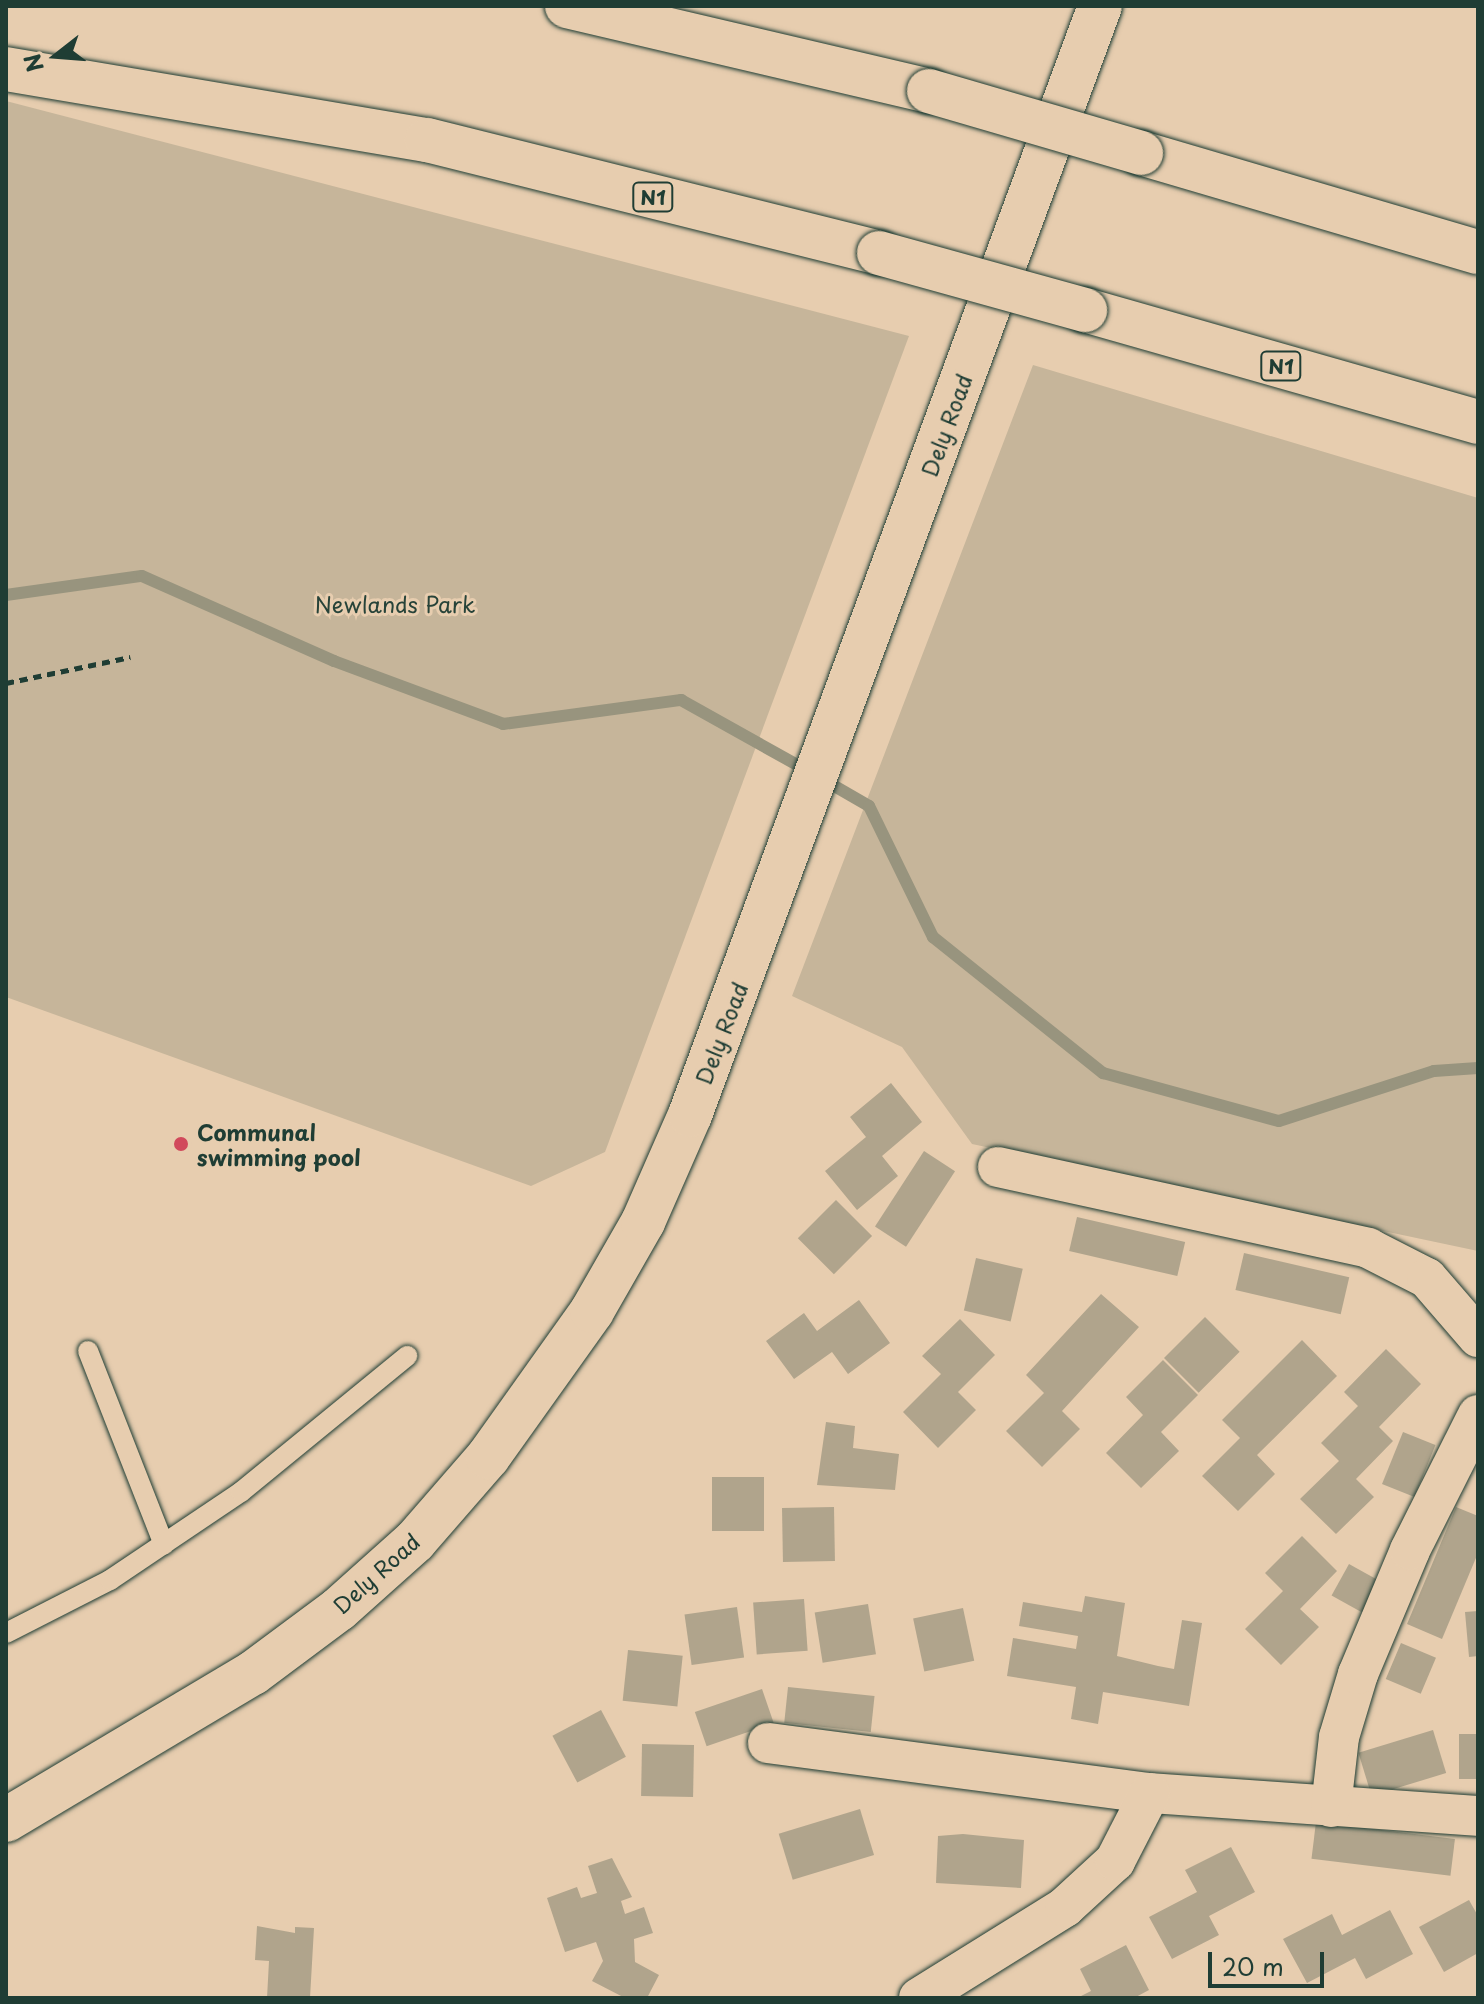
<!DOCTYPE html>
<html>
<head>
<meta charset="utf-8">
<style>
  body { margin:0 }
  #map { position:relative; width:1484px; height:2004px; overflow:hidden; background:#e7cdaf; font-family:"Playpen Sans",sans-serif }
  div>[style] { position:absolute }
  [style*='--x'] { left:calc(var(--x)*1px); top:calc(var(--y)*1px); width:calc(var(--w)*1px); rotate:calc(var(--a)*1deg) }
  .green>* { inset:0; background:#c6b59a }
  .stream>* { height:12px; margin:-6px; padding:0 6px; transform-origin:6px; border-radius:6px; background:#98947e }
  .building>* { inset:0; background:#b0a48c; transform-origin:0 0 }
  .path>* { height:5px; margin-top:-2.5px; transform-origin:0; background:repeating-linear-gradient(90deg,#1f3d34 0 8px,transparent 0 14px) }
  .roads { filter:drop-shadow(0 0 2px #1f3d34) drop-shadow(0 0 2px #1f3d34) }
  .lane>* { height:20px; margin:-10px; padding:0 10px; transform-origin:10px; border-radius:10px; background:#e7cdaf }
  .street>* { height:40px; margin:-20px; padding:0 20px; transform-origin:20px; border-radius:20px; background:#e7cdaf }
  .secondary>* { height:44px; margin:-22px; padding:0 22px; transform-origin:22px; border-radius:22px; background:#e7cdaf }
  .highway>* { height:44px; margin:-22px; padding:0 22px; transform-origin:22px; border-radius:22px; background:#e7cdaf }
  .bridges { filter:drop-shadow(0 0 2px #1f3d34) drop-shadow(0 0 2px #1f3d34) }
  .highway-bridge>* { height:44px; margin:-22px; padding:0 22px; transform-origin:22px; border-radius:22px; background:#e7cdaf }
  .dots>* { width:22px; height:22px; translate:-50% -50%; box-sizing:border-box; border:4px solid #e7cdaf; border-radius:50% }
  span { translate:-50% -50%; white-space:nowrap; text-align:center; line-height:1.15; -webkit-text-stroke:6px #e7cdaf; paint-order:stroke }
  .shield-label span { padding:2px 6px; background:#e7cdaf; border:2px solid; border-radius:6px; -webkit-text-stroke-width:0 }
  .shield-label { font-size:20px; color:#1f3d34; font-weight:700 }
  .street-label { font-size:22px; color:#1f3d34 }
  .park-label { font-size:22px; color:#274339 }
  .poi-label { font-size:22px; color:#1f3d34; font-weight:700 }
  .left { translate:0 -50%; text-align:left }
  .frame { position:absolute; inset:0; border:8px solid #1f3d34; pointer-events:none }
  .north { position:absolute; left:16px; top:16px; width:80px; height:80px; -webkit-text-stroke:6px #e7cdaf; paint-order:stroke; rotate:253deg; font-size:22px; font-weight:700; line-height:32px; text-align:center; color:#1f3d34 }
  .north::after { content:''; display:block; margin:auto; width:28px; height:36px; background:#1f3d34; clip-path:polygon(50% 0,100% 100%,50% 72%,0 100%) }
  .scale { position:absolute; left:1208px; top:1952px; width:116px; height:36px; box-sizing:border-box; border:4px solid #1f3d34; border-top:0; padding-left:10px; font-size:24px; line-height:28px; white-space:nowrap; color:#1f3d34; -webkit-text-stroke:6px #e7cdaf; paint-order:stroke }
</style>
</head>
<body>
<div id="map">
  <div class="green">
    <div style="clip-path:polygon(6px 101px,909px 336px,605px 1152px,531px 1186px,6px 997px)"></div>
    <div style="clip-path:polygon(1033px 365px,1478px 498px,1478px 1251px,972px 1144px,902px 1047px,792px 996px)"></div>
  </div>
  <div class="stream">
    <div style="--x:6;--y:595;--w:137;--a:-8"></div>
    <div style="--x:142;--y:576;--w:210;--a:23.9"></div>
    <div style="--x:334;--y:661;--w:180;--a:20.4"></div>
    <div style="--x:503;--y:724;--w:180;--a:-7.7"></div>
    <div style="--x:681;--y:700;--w:145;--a:29.2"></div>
    <div style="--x:824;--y:780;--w:52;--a:30"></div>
    <div style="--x:869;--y:806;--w:146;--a:64"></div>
    <div style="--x:933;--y:937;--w:218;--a:38.7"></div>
    <div style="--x:1103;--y:1073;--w:182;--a:15.3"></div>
    <div style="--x:1279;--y:1121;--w:163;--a:-17.9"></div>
    <div style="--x:1434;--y:1071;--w:44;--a:-3.9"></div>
  </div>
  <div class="building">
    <div style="clip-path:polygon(891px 1083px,922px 1122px,882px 1156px,898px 1176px,857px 1210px,825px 1171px,866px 1137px,850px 1117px)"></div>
    <div style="left:924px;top:1151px;width:37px;height:90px;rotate:33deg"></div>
    <div style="left:836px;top:1200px;width:51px;height:54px;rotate:45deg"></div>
    <div style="left:1077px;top:1217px;width:111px;height:35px;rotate:13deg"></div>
    <div style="left:1244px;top:1253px;width:108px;height:38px;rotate:13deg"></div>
    <div style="left:976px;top:1258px;width:48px;height:54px;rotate:13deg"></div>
    <div style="clip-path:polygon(1101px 1294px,1139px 1327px,1062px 1411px,1080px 1429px,1042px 1467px,1006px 1431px,1044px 1393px,1026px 1375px)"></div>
    <div style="clip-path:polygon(859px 1300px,890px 1343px,848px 1374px,832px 1352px,794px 1379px,766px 1341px,804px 1313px,817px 1331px)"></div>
    <div style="left:1205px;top:1317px;width:49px;height:58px;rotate:45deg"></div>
    <div style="clip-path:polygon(960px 1319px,995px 1355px,958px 1392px,976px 1410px,938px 1448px,903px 1412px,941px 1374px,922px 1356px)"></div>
    <div style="clip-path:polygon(1302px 1340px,1337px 1376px,1257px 1455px,1275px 1474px,1238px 1511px,1202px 1476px,1240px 1438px,1222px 1420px)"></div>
    <div style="clip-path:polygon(1386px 1349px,1421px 1384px,1379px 1427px,1393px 1441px,1356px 1479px,1374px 1497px,1336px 1534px,1300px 1499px,1339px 1461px,1321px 1443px,1358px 1406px,1344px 1392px)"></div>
    <div style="clip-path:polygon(1163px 1360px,1198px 1395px,1161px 1432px,1179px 1451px,1141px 1488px,1106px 1453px,1143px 1415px,1126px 1397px)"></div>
    <div style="clip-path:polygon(826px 1422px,855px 1426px,853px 1448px,899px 1454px,895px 1490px,817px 1485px)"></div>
    <div style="left:1403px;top:1432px;width:35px;height:56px;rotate:22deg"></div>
    <div style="left:712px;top:1477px;width:52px;height:54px"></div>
    <div style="left:834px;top:1507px;width:54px;height:52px;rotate:89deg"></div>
    <div style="clip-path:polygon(1456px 1507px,1478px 1516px,1478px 1553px,1442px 1639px,1407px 1624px)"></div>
    <div style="clip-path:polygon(1302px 1536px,1337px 1571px,1300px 1609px,1319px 1627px,1281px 1665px,1245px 1629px,1283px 1591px,1265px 1573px)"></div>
    <div style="left:1349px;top:1564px;width:35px;height:36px;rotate:29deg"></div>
    <div style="clip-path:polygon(1085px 1596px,1125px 1603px,1117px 1656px,1158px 1666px,1174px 1669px,1182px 1620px,1202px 1623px,1189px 1706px,1103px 1692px,1098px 1724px,1071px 1719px,1076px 1687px,1007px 1676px,1013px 1638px,1076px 1649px,1078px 1636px,1019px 1626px,1023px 1602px,1082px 1612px)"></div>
    <div style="left:804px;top:1599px;width:52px;height:51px;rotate:86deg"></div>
    <div style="left:868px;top:1604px;width:51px;height:54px;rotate:81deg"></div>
    <div style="left:737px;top:1607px;width:51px;height:53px;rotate:82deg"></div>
    <div style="left:963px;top:1608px;width:54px;height:51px;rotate:78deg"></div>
    <div style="clip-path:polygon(1478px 1611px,1478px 1656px,1469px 1657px,1465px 1612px)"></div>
    <div style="left:1401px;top:1643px;width:38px;height:39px;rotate:23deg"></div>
    <div style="left:628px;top:1650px;width:55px;height:51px;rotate:6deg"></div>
    <div style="left:788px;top:1687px;width:87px;height:36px;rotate:6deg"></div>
    <div style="left:762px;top:1689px;width:36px;height:71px;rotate:71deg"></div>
    <div style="left:601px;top:1710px;width:53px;height:55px;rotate:62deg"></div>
    <div style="left:1433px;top:1730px;width:45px;height:78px;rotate:73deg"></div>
    <div style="left:1459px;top:1734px;width:19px;height:45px"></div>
    <div style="left:642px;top:1744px;width:52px;height:52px;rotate:1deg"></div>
    <div style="left:860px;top:1809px;width:48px;height:85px;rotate:73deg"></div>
    <div style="left:1316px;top:1822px;width:140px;height:37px;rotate:7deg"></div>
    <div style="clip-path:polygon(963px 1834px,1024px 1840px,1021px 1888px,936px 1883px,938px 1836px)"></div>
    <div style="clip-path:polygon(1231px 1847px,1255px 1892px,1209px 1916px,1219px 1935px,1172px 1959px,1149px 1917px,1197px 1892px,1185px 1870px)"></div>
    <div style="clip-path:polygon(612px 1858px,632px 1897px,621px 1901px,625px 1914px,644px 1907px,653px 1933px,634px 1939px,635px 1962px,659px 1975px,647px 1998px,625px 1998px,592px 1981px,603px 1961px,596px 1942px,565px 1952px,547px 1898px,577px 1887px,581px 1898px,597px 1893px,588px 1866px)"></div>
    <div style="clip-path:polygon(1469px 1900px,1478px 1916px,1478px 1953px,1444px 1972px,1419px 1927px)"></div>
    <div style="clip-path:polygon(1390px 1910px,1413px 1954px,1366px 1979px,1355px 1958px,1307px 1983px,1283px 1939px,1332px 1914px,1342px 1935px)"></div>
    <div style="clip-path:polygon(257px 1926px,295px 1933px,295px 1927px,314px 1928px,310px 1998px,267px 1998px,269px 1961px,255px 1960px)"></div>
    <div style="clip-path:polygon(1126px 1945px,1149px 1990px,1134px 1998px,1077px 1998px,1091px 1991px,1080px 1969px)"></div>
  </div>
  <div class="path">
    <div style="--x:6;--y:683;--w:127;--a:-11.8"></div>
  </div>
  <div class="roads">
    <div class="lane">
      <div style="--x:88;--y:1351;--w:208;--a:68.6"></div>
      <div style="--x:6;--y:1633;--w:117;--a:-27"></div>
      <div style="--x:110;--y:1580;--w:158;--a:-33.9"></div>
      <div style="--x:241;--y:1492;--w:215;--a:-39.3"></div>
    </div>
    <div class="street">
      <div style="--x:998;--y:1167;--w:379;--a:12.3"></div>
      <div style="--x:1368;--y:1248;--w:66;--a:27"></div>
      <div style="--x:1427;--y:1278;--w:78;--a:49.2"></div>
      <div style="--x:768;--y:1743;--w:385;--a:7.5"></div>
      <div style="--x:1150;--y:1793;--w:329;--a:4"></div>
      <div style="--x:1331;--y:1807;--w:70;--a:-83.5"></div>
      <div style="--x:1339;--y:1737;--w:66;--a:-73.2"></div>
      <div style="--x:1358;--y:1674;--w:134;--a:-67.2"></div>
      <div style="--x:1410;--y:1550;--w:151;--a:-63.3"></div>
      <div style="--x:919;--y:1998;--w:172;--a:-31.9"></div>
      <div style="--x:1065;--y:1907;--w:68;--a:-42.6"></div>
      <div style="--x:1115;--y:1861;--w:76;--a:-62.8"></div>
    </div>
    <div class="secondary">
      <div style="--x:6;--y:1820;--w:287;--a:-30.8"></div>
      <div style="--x:253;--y:1673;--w:107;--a:-36.7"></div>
      <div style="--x:339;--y:1609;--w:102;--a:-41.8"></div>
      <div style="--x:415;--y:1541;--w:111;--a:-49"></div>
      <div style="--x:488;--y:1457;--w:179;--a:-54.5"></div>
      <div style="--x:592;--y:1311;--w:103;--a:-60.2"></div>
      <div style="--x:643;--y:1222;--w:117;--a:-66.3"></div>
      <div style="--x:690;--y:1115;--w:1182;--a:-69.71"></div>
    </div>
    <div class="highway">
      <div style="--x:567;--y:6;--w:372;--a:13.2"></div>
      <div style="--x:6;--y:69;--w:427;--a:9.6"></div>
      <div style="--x:427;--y:140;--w:466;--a:14"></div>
      <div style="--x:1141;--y:153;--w:351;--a:16.4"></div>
      <div style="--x:1085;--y:310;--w:409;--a:15.9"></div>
    </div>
  </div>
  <div class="bridges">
    <div class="highway-bridge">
      <div style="--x:929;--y:91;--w:221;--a:16.3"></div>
      <div style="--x:879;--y:253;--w:214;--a:15.5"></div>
    </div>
  </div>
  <div class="dots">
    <div style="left:181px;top:1144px;background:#d1495b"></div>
  </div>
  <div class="shield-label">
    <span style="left:653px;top:197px">N1</span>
    <span style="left:1281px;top:366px">N1</span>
  </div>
  <div class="street-label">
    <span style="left:946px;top:425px;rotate:-70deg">Dely Road</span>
    <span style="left:721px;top:1033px;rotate:-69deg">Dely Road</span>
    <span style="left:376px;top:1573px;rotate:-42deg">Dely Road</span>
  </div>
  <div class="park-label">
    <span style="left:395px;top:604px">Newlands Park</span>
  </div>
  <div class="poi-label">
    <span class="left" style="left:197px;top:1144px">Communal<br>swimming pool</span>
  </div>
  <div class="frame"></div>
  <div class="north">N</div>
  <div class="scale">20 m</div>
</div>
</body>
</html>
